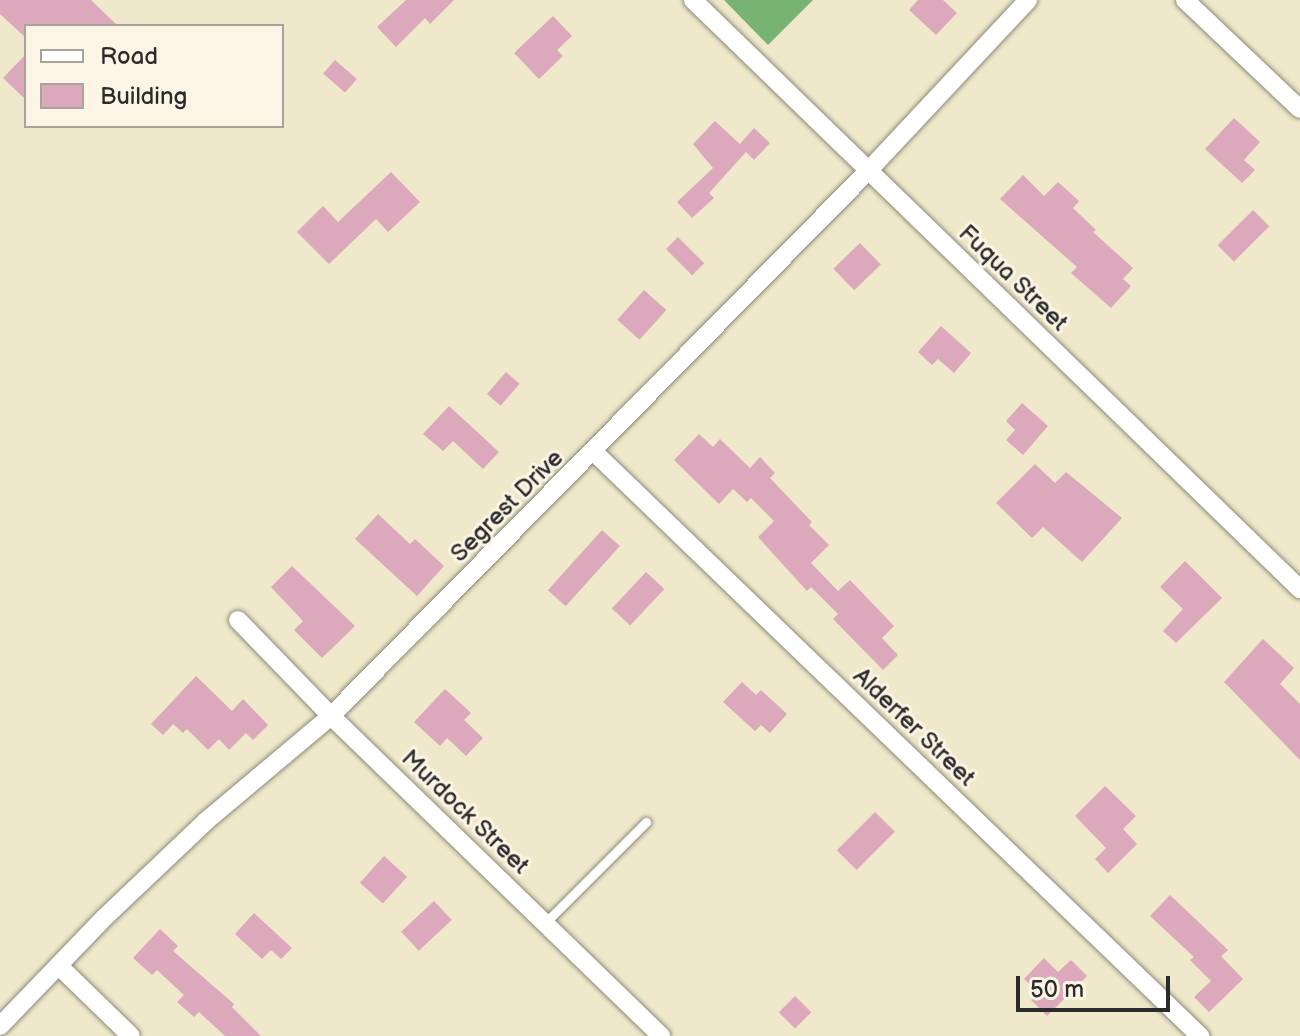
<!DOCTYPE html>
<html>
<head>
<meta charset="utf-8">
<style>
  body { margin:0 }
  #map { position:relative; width:1300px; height:1036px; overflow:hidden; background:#efe8ca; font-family:"Balsamiq Sans",sans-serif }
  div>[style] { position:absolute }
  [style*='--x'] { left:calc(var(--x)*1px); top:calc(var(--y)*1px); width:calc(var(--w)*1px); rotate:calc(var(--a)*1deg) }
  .forest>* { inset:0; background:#77b474 }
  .building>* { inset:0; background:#dca8bc; transform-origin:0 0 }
  .roads { filter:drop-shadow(0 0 2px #8d8a7a) drop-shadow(0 0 2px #8d8a7a) }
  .service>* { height:9px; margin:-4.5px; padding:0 4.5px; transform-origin:4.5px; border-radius:4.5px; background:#fff }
  .minor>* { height:18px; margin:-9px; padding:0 9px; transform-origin:9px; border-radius:9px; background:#fff }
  span { translate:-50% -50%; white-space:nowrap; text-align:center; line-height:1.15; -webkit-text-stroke:6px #fcf5e5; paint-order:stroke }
  .street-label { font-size:24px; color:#2b2b2b }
  .legend { position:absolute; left:24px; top:24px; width:260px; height:104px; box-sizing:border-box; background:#fcf5e5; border:2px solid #a8a49b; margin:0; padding:10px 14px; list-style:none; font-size:24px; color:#2b2b2b }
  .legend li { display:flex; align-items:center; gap:16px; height:40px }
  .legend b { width:40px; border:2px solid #a8a49b }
  .scale { position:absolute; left:1016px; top:976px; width:154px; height:36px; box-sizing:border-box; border:4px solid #2b2b2b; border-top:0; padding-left:10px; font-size:24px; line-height:28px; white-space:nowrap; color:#2b2b2b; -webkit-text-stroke:6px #fcf5e5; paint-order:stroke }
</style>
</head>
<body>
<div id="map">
  <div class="forest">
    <div style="clip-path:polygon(724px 0,813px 0,768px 45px)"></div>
  </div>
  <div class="building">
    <div style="clip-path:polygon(0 0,91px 0,118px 26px,26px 26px,26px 38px,0 14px)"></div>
    <div style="clip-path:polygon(406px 0,454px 0,430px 24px,425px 18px,396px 47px,377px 27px)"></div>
    <div style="clip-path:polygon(918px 0,943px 0,957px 13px,936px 35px,909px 10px)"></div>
    <div style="clip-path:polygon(553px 16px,572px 36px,557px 50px,563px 56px,539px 79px,514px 53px)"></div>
    <div style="clip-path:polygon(26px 54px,26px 100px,3px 78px)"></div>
    <div style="left:335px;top:60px;width:29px;height:18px;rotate:41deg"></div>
    <div style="clip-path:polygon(1234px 118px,1260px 142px,1244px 160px,1255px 170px,1242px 183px,1205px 149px)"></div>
    <div style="clip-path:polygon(715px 121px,740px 144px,754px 128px,770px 143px,754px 160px,746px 152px,709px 193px,714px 198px,692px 218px,677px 202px,713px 168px,693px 144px)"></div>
    <div style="clip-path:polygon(391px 172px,420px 202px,388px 232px,376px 219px,329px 264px,297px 232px,323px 206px,338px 222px)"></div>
    <div style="clip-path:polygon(1023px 175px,1044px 196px,1058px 182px,1079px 201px,1073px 208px,1096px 230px,1093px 232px,1133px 268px,1123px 279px,1131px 286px,1111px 308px,1071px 273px,1077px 267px,1000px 199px)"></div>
    <div style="left:1253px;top:210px;width:23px;height:50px;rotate:45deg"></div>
    <div style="left:678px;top:237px;width:37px;height:17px;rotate:45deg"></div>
    <div style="left:860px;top:243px;width:30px;height:37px;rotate:46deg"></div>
    <div style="left:644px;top:290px;width:30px;height:40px;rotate:42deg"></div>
    <div style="clip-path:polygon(941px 326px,971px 353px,954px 373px,938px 359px,932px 365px,918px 352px)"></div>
    <div style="left:506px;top:372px;width:18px;height:29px;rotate:41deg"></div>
    <div style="clip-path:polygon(1022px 403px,1048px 426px,1023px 455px,1006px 440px,1015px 430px,1006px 421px)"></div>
    <div style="clip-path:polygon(449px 406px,499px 452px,483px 469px,453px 441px,443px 451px,423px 434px)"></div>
    <div style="clip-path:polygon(699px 434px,713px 447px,720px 439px,750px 468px,760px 457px,775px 473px,770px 478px,812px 522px,809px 525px,829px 545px,811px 563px,838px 591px,850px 580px,894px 626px,882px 638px,898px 655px,883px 670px,833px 619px,838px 614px,811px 587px,807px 591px,758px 537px,774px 521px,751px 498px,747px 502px,733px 489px,719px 504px,674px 460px)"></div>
    <div style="clip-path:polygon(1035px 464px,1055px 483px,1066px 472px,1122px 518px,1082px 562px,1043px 527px,1032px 538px,996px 503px)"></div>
    <div style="clip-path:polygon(378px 514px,410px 544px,415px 539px,444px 566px,417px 596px,355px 539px)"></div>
    <div style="left:602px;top:530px;width:24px;height:81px;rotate:42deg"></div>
    <div style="clip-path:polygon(1185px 561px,1222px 598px,1176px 643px,1163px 631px,1183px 609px,1160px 587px)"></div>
    <div style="clip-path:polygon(292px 566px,355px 626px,322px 658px,294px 630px,303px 621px,271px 587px)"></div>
    <div style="left:646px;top:572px;width:25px;height:50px;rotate:43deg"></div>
    <div style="clip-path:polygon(1263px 639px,1294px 668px,1280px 684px,1300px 704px,1300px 760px,1224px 682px)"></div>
    <div style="clip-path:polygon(196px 676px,232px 711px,243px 699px,268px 725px,253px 740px,246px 733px,229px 750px,219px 739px,208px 750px,187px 729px,183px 733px,173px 724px,163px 735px,151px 724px)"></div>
    <div style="clip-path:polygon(742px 682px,756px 695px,761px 690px,787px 714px,770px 733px,761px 725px,755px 731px,723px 702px)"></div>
    <div style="clip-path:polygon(445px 689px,471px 713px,464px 720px,483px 738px,466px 756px,447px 738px,440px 746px,414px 722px)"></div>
    <div style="clip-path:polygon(1105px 786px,1136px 816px,1123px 829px,1137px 844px,1108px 873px,1095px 859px,1106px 848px,1075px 816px)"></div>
    <div style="left:875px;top:812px;width:28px;height:54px;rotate:45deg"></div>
    <div style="left:384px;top:856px;width:31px;height:36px;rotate:42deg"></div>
    <div style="clip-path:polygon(1170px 895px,1228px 950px,1221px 956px,1243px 979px,1209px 1012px,1194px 997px,1211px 981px,1190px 960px,1194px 957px,1150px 916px)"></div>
    <div style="left:434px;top:901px;width:26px;height:45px;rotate:47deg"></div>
    <div style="clip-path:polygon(254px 913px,292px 948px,281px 959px,271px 950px,262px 959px,235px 934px)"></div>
    <div style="clip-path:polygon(160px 929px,178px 946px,173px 951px,234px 1004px,232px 1007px,261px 1036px,225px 1036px,199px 1012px,194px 1017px,177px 1002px,184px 995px,157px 970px,152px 975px,133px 958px)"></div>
    <div style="clip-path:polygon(1044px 958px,1058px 972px,1071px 960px,1087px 976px,1047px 1016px,1031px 1000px,1039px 992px,1024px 979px)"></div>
    <div style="left:795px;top:996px;width:23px;height:23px;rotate:45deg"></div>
  </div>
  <div class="roads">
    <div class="service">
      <div style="--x:545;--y:923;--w:143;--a:-45"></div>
    </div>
    <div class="minor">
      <div style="--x:693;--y:0;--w:846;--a:44.14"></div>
      <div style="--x:1185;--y:0;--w:158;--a:43.5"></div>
      <div style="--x:594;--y:452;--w:842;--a:43.94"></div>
      <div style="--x:238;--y:620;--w:134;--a:45.9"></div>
      <div style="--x:331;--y:716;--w:460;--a:44.1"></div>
      <div style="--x:59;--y:966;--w:100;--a:44.2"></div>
      <div style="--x:0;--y:1026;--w:151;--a:-46.1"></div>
      <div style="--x:105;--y:917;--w:139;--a:-43.5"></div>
      <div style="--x:206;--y:821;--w:163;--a:-40"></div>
      <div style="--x:331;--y:716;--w:767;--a:-45.42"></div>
      <div style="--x:869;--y:170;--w:233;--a:-46.9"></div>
    </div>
  </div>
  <div class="street-label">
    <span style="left:1013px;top:278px;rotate:44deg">Fuqua Street</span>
    <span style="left:507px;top:506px;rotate:-45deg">Segrest Drive</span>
    <span style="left:914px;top:727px;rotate:44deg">Alderfer Street</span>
    <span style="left:465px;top:812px;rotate:44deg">Murdock Street</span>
  </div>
  <ul class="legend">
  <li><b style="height:10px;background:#fff"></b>Road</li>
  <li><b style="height:22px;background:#dca8bc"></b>Building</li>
  </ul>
  <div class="scale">50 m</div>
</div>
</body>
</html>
